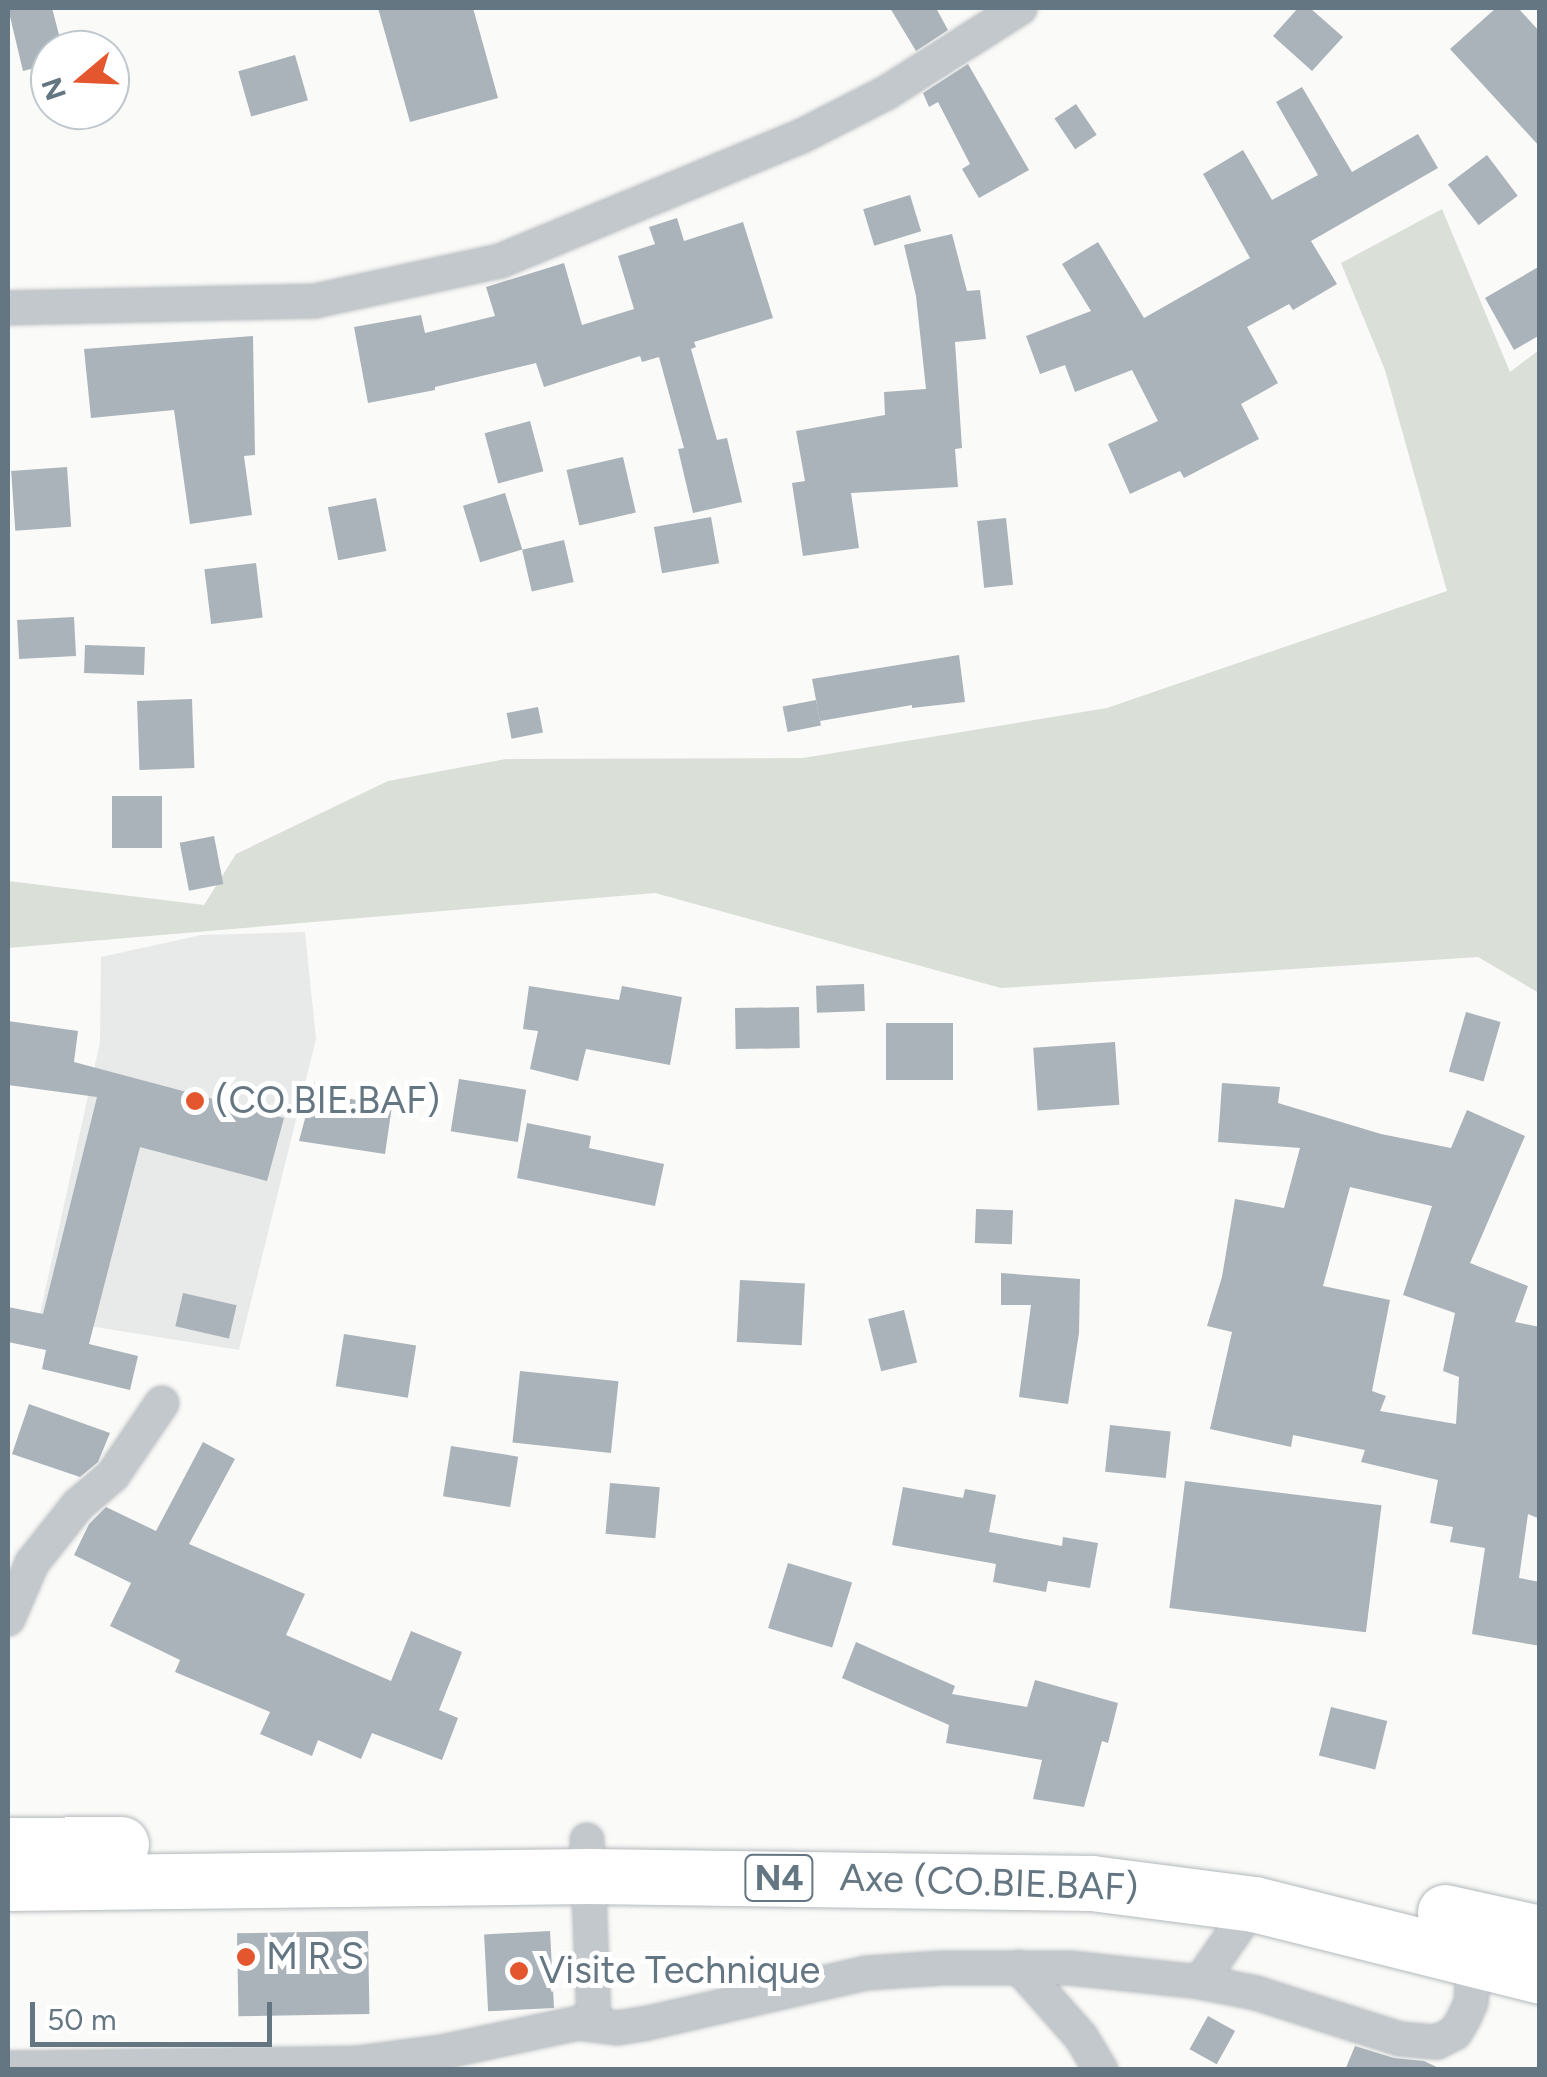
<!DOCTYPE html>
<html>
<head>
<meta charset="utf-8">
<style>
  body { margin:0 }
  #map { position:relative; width:1547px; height:2077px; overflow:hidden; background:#fafaf8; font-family:Figtree,sans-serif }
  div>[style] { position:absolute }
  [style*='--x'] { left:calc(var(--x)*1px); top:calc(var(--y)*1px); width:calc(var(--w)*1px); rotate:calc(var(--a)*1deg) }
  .built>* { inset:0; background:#e8e9e9 }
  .green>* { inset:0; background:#dadfd7 }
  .building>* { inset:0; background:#aab3b9; transform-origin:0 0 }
  .roads { filter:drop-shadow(0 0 2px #b4b9bd) drop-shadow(0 0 2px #b4b9bd) }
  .street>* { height:32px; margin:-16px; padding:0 16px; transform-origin:16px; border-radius:16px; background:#c3c8cc }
  .highway>* { height:55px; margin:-27.5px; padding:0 27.5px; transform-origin:27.5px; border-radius:27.5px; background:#fff }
  .dots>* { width:28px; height:28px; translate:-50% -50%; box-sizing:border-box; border:5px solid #fff; border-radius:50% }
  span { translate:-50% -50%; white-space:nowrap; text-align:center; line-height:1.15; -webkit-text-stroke:10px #fff; paint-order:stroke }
  .shield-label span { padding:2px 8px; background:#fff; border:2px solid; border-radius:8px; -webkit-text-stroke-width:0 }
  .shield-label { font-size:35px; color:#657683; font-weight:700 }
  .poi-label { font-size:38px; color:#657683 }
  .left { translate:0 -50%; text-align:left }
  .street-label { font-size:38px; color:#657683 }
  .frame { position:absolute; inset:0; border:10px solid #657683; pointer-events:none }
  .north { position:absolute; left:30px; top:30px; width:100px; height:100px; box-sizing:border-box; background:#fff; border:2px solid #c1c8cd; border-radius:50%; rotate:251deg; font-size:28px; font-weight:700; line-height:40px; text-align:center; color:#657683 }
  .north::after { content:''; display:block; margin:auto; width:35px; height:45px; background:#e4572e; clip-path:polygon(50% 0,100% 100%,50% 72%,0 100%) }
  .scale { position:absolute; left:30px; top:2002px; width:242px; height:45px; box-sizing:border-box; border:5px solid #657683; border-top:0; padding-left:12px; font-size:30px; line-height:35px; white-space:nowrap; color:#657683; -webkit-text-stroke:8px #fff; paint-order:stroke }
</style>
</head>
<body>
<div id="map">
  <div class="built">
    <div style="clip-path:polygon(305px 932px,316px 1039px,239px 1350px,39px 1318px,100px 1042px,101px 957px,201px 935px)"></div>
  </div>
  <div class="green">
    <div style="clip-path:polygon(1442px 209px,1510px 372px,1539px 350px,1539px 993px,1478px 957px,1001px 988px,655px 893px,8px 948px,8px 881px,204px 905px,236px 854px,388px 781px,506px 759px,803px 758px,1107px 708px,1447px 591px,1385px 370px,1341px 263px)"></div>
  </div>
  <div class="building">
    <div style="clip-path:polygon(8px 8px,52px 8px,63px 50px,50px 50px,50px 64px,23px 71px)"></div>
    <div style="clip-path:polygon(378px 8px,473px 8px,498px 98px,410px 122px)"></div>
    <div style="clip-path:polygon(890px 8px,936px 8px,948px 30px,916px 51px)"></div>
    <div style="clip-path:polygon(1298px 8px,1310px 8px,1343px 37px,1312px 71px,1273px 36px)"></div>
    <div style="clip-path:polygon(1496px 8px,1518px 8px,1540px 32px,1540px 147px,1450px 49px)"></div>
    <div style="left:295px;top:55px;width:47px;height:59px;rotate:74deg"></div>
    <div style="clip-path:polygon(968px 64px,1029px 170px,979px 198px,962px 169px,970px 164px,938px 102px,929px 107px,923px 93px)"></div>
    <div style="clip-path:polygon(1302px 87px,1352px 172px,1418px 134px,1438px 168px,1311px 241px,1337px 284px,1293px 310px,1289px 304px,1247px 327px,1278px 383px,1241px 404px,1259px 439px,1184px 478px,1180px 471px,1130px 494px,1108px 444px,1158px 421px,1132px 370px,1075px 392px,1065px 365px,1040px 374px,1026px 336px,1091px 311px,1062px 264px,1098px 242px,1144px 318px,1250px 258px,1203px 174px,1243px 150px,1272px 200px,1318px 175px,1276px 102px)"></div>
    <div style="left:1076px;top:104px;width:37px;height:26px;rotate:56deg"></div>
    <div style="left:1487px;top:155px;width:51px;height:49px;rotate:53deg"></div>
    <div style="left:910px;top:195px;width:38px;height:49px;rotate:73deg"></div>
    <div style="clip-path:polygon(677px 218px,684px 241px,743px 222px,773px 318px,694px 342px,696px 347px,691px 349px,717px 440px,727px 438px,742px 502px,693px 513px,678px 449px,684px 448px,659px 357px,642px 362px,640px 356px,544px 387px,536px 363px,435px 387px,435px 390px,368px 403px,354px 327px,421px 315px,425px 333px,495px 316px,486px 287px,564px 263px,582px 325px,634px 309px,618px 256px,655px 244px,649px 227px)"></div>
    <div style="clip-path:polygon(952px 234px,967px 291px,980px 290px,986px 339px,955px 342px,962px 448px,955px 449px,958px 487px,851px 493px,859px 548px,803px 556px,792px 483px,805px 481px,796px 431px,885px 415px,884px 392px,926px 389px,916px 296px,904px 245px)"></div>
    <div style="clip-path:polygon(1540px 266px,1540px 335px,1514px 350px,1485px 298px)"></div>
    <div style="clip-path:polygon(253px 336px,255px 455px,244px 456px,252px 515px,190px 524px,174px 410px,91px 418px,84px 349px)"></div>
    <div style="left:530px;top:421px;width:52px;height:47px;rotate:75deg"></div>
    <div style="left:623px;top:457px;width:57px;height:58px;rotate:77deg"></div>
    <div style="left:67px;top:467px;width:60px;height:56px;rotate:86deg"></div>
    <div style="left:505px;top:493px;width:59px;height:44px;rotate:73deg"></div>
    <div style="left:376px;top:498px;width:54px;height:49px;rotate:79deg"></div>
    <div style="left:711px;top:517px;width:47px;height:58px;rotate:80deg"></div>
    <div style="left:1006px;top:518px;width:67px;height:29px;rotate:84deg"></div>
    <div style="left:564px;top:540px;width:43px;height:43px;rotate:77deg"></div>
    <div style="left:256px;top:563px;width:55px;height:52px;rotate:83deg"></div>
    <div style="left:74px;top:617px;width:39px;height:57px;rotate:87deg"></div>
    <div style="left:85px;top:645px;width:60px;height:28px;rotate:2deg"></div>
    <div style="clip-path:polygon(959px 655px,965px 702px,912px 708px,912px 705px,820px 721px,812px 679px)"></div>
    <div style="left:192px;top:699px;width:69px;height:55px;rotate:88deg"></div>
    <div style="left:816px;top:700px;width:26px;height:34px;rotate:79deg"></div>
    <div style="left:538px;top:707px;width:26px;height:32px;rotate:79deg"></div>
    <div style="left:112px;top:796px;width:50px;height:52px"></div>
    <div style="left:214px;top:836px;width:49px;height:35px;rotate:79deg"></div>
    <div style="left:864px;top:984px;width:27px;height:48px;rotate:88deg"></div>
    <div style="clip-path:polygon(529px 986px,619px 1000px,622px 986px,682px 997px,670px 1065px,586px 1049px,578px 1081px,530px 1069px,538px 1031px,523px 1029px)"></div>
    <div style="left:799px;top:1007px;width:41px;height:64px;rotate:89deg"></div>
    <div style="left:1466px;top:1012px;width:36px;height:62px;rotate:16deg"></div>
    <div style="clip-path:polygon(8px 1021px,78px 1031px,74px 1062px,284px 1118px,267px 1181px,140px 1147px,89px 1344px,138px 1356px,130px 1390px,42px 1369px,46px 1350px,8px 1342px,8px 1307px,43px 1314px,97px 1097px,8px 1085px)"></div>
    <div style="left:886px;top:1023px;width:67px;height:57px"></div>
    <div style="left:1115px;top:1042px;width:63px;height:82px;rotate:86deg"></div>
    <div style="left:459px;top:1079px;width:68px;height:53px;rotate:9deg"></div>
    <div style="clip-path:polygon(315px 1081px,342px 1088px,339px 1097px,392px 1106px,385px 1154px,299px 1141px)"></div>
    <div style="clip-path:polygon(evenodd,1222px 1083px,1280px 1087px,1278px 1103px,1381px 1134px,1451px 1148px,1467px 1110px,1525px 1136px,1470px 1263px,1528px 1286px,1515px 1322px,1540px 1327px,1540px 1519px,1528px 1514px,1519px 1578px,1540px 1582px,1540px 1646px,1472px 1634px,1485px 1548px,1450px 1542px,1453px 1527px,1430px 1523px,1438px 1480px,1361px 1462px,1365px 1450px,1293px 1435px,1291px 1447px,1210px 1429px,1232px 1332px,1207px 1326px,1222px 1277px,1235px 1199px,1284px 1208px,1300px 1148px,1218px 1142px,1222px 1083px,1350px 1187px,1432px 1206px,1403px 1295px,1455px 1313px,1443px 1371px,1459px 1377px,1456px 1424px,1380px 1411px,1386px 1396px,1372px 1391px,1390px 1300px,1323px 1286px,1350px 1187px)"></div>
    <div style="clip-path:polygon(527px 1123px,591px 1136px,589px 1148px,664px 1164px,655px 1206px,517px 1178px)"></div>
    <div style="left:976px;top:1209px;width:37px;height:34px;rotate:2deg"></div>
    <div style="clip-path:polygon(1001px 1273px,1080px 1279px,1079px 1333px,1068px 1404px,1019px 1397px,1031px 1305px,1001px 1305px)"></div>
    <div style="left:740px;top:1280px;width:65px;height:62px;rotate:3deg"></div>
    <div style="left:183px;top:1293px;width:55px;height:34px;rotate:13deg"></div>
    <div style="left:904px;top:1310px;width:54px;height:37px;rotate:76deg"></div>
    <div style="left:344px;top:1334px;width:73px;height:53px;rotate:9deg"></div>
    <div style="left:520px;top:1371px;width:99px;height:72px;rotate:6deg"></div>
    <div style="clip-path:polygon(29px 1404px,110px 1433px,98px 1462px,80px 1477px,12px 1454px)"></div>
    <div style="left:1110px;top:1425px;width:61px;height:47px;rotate:6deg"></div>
    <div style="clip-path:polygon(203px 1442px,235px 1459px,189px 1544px,305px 1594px,286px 1635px,391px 1681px,411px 1631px,462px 1652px,439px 1710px,458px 1718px,442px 1760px,372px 1733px,361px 1759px,318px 1740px,312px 1756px,260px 1734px,270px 1712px,175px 1672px,180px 1660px,110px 1626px,131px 1583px,74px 1555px,89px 1524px,106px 1507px,156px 1531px)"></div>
    <div style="left:451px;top:1446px;width:68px;height:51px;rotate:9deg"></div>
    <div style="left:1185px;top:1481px;width:198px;height:128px;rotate:7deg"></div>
    <div style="left:610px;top:1483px;width:50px;height:51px;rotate:5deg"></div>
    <div style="clip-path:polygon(903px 1487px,963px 1498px,965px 1489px,996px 1495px,989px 1532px,1062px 1546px,1063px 1537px,1098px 1543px,1090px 1588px,1048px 1581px,1046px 1592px,993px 1582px,996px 1564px,892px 1545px)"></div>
    <div style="left:788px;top:1563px;width:67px;height:68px;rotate:17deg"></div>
    <div style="clip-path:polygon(856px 1642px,955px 1686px,952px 1694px,1027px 1707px,1035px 1680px,1118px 1703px,1108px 1743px,1102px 1741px,1084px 1807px,1033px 1799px,1042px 1760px,946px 1743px,949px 1725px,842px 1678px)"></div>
    <div style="left:1331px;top:1707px;width:58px;height:50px;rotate:14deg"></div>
    <div style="left:368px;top:1931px;width:83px;height:131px;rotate:89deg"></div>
    <div style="left:550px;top:1931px;width:77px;height:66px;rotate:87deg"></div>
    <div style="left:1208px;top:2016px;width:31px;height:38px;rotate:29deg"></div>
    <div style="clip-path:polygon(1355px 2046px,1394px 2058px,1424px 2061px,1443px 2070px,1345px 2070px)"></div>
  </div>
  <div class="roads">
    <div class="street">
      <div style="--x:8;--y:308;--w:307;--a:-1.3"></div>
      <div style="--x:315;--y:301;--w:189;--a:-12.2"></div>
      <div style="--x:500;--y:261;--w:325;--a:-22.5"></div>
      <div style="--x:800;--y:137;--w:97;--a:-27.1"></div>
      <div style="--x:886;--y:93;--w:159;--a:-32.4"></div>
      <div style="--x:8;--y:1619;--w:61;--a:-66.8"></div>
      <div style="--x:32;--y:1563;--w:74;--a:-51.6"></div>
      <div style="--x:78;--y:1505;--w:46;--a:-40.6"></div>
      <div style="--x:113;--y:1475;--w:87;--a:-55.8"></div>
      <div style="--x:587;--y:1840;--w:182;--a:87.8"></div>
      <div style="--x:1019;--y:1967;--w:94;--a:48.5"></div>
      <div style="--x:1081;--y:2037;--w:39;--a:59"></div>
      <div style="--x:1200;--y:1982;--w:95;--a:-55.3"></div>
      <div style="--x:8;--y:2068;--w:349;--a:-0.8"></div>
      <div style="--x:357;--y:2063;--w:86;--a:-7.4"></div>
      <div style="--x:442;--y:2052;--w:139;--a:-12"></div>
      <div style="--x:578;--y:2023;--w:39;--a:7"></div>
      <div style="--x:617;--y:2028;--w:31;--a:-9"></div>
      <div style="--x:648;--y:2023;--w:224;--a:-12.9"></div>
      <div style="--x:866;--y:1973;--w:77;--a:-3.7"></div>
      <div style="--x:943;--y:1968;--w:127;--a:0"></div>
      <div style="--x:1070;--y:1968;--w:131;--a:6.1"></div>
      <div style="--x:1200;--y:1982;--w:57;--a:11.1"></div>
      <div style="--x:1256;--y:1993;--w:151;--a:17.7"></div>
      <div style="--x:1400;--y:2039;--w:37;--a:5"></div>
      <div style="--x:1437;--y:2042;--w:20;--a:-27"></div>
      <div style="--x:1455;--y:2033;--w:17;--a:-59"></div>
      <div style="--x:1464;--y:2018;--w:17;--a:-66"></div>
      <div style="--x:1471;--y:2002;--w:46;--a:-86.3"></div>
    </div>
    <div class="highway">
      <div style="--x:8;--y:1845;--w:113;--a:-0.5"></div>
      <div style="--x:8;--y:1883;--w:581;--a:-0.69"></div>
      <div style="--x:589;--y:1876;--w:503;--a:0.8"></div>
      <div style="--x:1092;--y:1883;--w:163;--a:7.4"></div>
      <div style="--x:1254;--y:1904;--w:295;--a:14.1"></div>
      <div style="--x:1445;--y:1912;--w:97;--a:12.5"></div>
    </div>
  </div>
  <div class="dots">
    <div style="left:195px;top:1101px;background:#e4572e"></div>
    <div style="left:246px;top:1957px;background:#e4572e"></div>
    <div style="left:519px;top:1971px;background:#e4572e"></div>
  </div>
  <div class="shield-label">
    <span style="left:779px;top:1878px">N4</span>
  </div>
  <div class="poi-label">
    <span class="left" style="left:215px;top:1101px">(CO.BIE.BAF)</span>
    <span class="left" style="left:266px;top:1957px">M R S</span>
    <span class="left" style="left:539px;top:1971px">Visite Technique</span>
  </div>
  <div class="street-label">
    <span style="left:989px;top:1883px;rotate:2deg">Axe (CO.BIE.BAF)</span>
  </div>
  <div class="frame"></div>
  <div class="north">N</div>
  <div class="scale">50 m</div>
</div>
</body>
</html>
